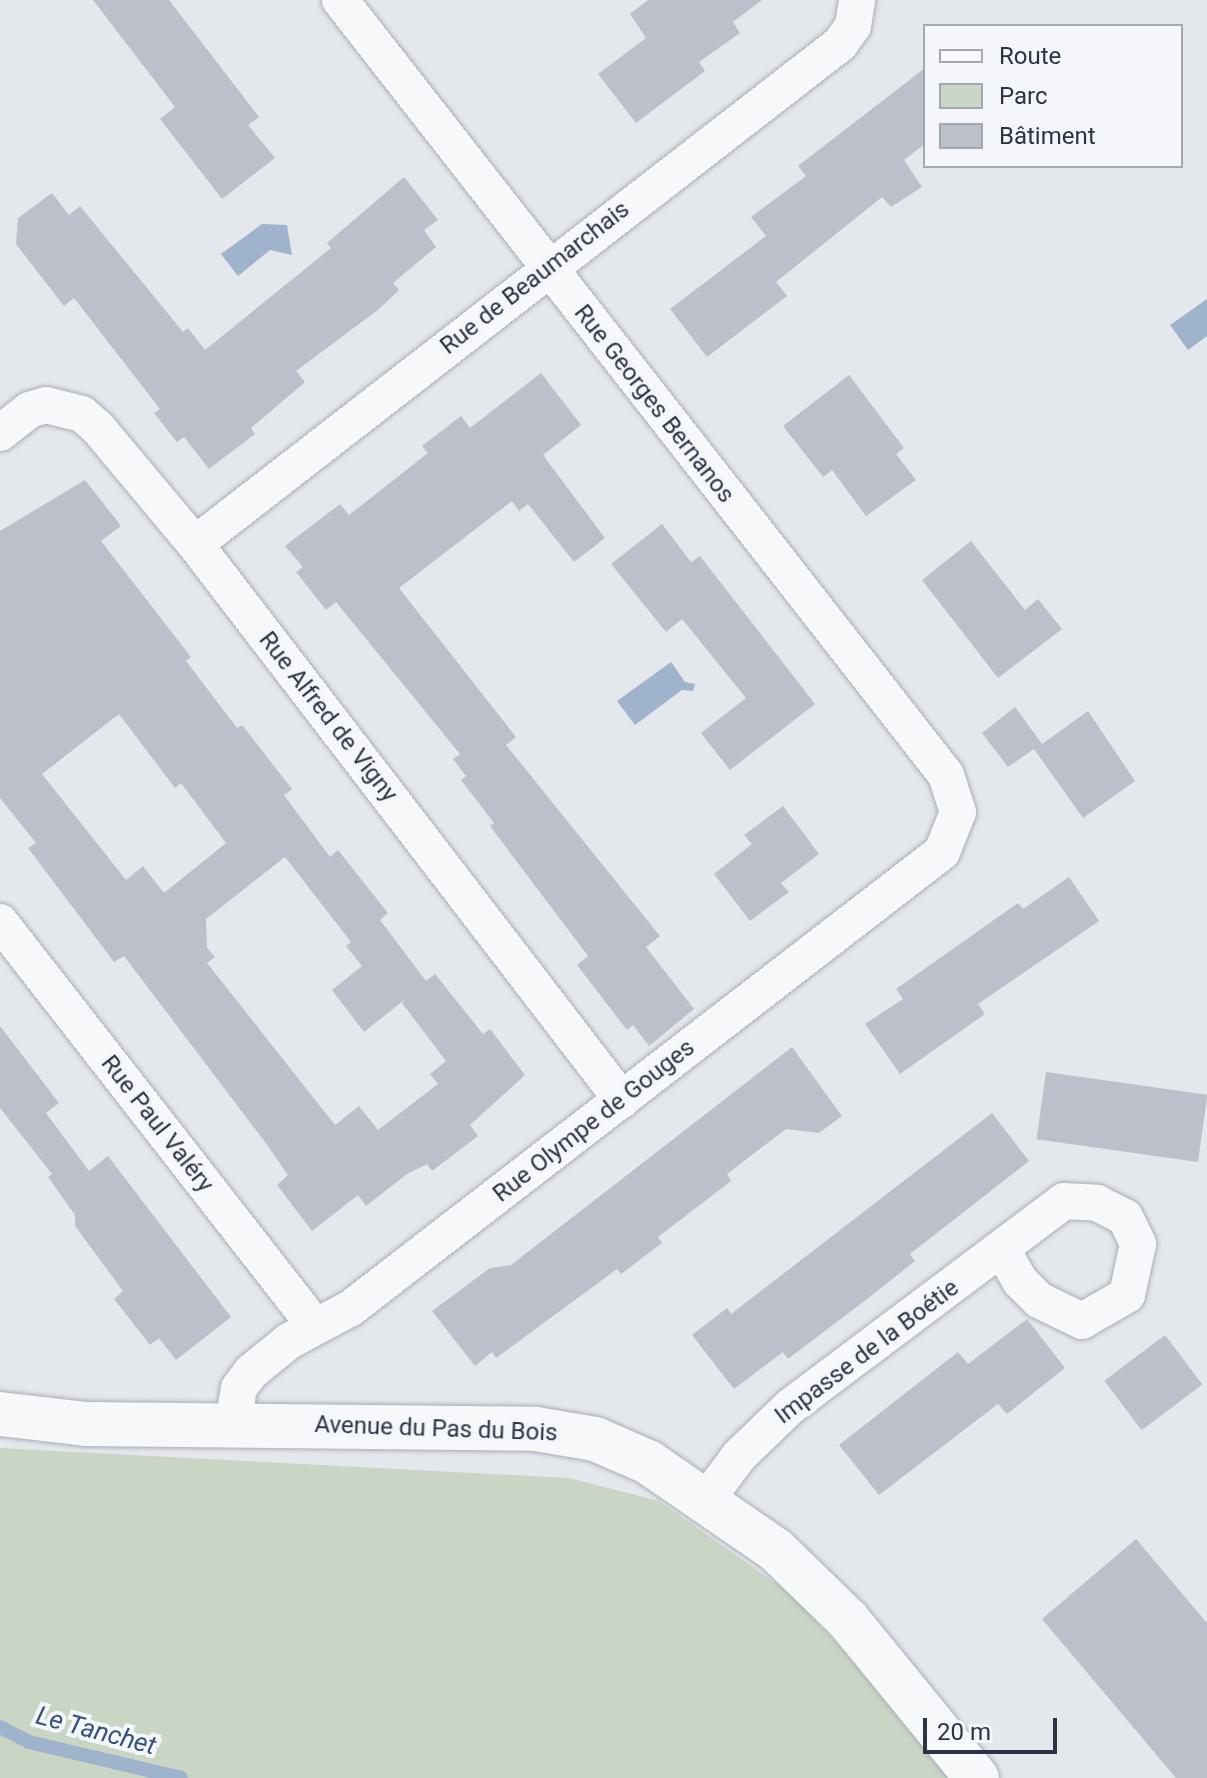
<!DOCTYPE html>
<html>
<head>
<meta charset="utf-8">
<style>
  body { margin:0 }
  #map { position:relative; width:1207px; height:1778px; overflow:hidden; background:#e4e7ec; font-family:Roboto,sans-serif }
  div>[style] { position:absolute }
  [style*='--x'] { left:calc(var(--x)*1px); top:calc(var(--y)*1px); width:calc(var(--w)*1px); rotate:calc(var(--a)*1deg) }
  .green>* { inset:0; background:#c9d6c5 }
  .water>* { inset:0; background:#9fb4cc }
  .stream>* { height:14px; margin:-7px; padding:0 7px; transform-origin:7px; border-radius:7px; background:#9fb4cc }
  .building>* { inset:0; background:#bbc0ca; transform-origin:0 0 }
  .roads { filter:drop-shadow(0 0 2px #a9aeb7) drop-shadow(0 0 2px #a9aeb7) }
  .minor>* { height:36px; margin:-18px; padding:0 18px; transform-origin:18px; border-radius:18px; background:#f7f8fa }
  .tertiary>* { height:44px; margin:-22px; padding:0 22px; transform-origin:22px; border-radius:22px; background:#f7f8fa }
  span { translate:-50% -50%; white-space:nowrap; text-align:center; line-height:1.15; -webkit-text-stroke:8px #f4f6f9; paint-order:stroke }
  .street-label { font-size:24px; color:#2b3445 }
  .water-label { font-size:26px; color:#34527a; font-style:italic }
  .legend { position:absolute; left:923px; top:24px; width:260px; height:144px; box-sizing:border-box; background:#f4f6f9; border:2px solid #a4a8b1; margin:0; padding:10px 14px; list-style:none; font-size:24px; color:#2b3445 }
  .legend li { display:flex; align-items:center; gap:16px; height:40px }
  .legend b { width:40px; border:2px solid #a4a8b1 }
  .scale { position:absolute; left:923px; top:1718px; width:134px; height:36px; box-sizing:border-box; border:4px solid #2b3445; border-top:0; padding-left:10px; font-size:24px; line-height:28px; white-space:nowrap; color:#2b3445; -webkit-text-stroke:6px #f4f6f9; paint-order:stroke }
</style>
</head>
<body>
<div id="map">
  <div class="green">
    <div style="clip-path:polygon(0 1448px,569px 1478px,659px 1501px,791px 1594px,921px 1735px,947px 1778px,0 1778px)"></div>
  </div>
  <div class="water">
    <div style="clip-path:polygon(262px 224px,287px 225px,292px 255px,270px 250px,238px 276px,221px 254px)"></div>
    <div style="clip-path:polygon(1207px 299px,1207px 336px,1188px 350px,1170px 325px)"></div>
    <div style="clip-path:polygon(671px 662px,685px 682px,695px 684px,693px 691px,682px 690px,635px 725px,617px 701px)"></div>
  </div>
  <div class="stream">
    <div style="--x:0;--y:1727;--w:33;--a:27"></div>
    <div style="--x:29;--y:1742;--w:156;--a:13.3"></div>
  </div>
  <div class="building">
    <div style="clip-path:polygon(93px 0,169px 0,259px 117px,248px 125px,275px 158px,222px 199px,160px 119px,175px 107px)"></div>
    <div style="clip-path:polygon(648px 0,762px 0,733px 22px,740px 33px,699px 62px,705px 71px,636px 123px,598px 74px,646px 38px,630px 14px)"></div>
    <div style="clip-path:polygon(925px 68px,925px 144px,904px 160px,922px 187px,891px 207px,882px 197px,776px 282px,787px 296px,707px 357px,670px 309px,766px 236px,751px 217px,806px 176px,798px 166px)"></div>
    <div style="clip-path:polygon(404px 177px,438px 220px,424px 230px,436px 247px,393px 283px,399px 290px,379px 309px,296px 371px,305px 382px,251px 428px,255px 434px,209px 469px,184px 437px,177px 442px,154px 413px,160px 409px,74px 298px,64px 306px,16px 244px,18px 218px,52px 193px,69px 215px,80px 206px,183px 332px,188px 328px,205px 350px,331px 248px,327px 243px)"></div>
    <div style="clip-path:polygon(541px 373px,581px 425px,543px 455px,605px 538px,574px 562px,528px 504px,519px 511px,512px 501px,399px 588px,516px 737px,506px 745px,660px 936px,646px 947px,694px 1009px,649px 1046px,633px 1025px,627px 1030px,577px 965px,588px 956px,490px 826px,494px 823px,461px 780px,466px 776px,453px 759px,460px 754px,336px 602px,326px 610px,296px 572px,303px 567px,285px 546px,340px 504px,349px 515px,428px 453px,422px 446px,461px 416px,470px 428px)"></div>
    <div style="clip-path:polygon(849px 375px,904px 448px,896px 454px,916px 480px,866px 516px,832px 470px,823px 477px,783px 426px)"></div>
    <div style="clip-path:polygon(evenodd,85px 480px,121px 526px,101px 541px,191px 657px,186px 661px,237px 728px,242px 725px,292px 789px,284px 795px,330px 857px,338px 850px,388px 913px,380px 920px,426px 981px,435px 974px,483px 1034px,490px 1029px,525px 1075px,470px 1125px,478px 1136px,432px 1171px,427px 1164px,407px 1174px,366px 1206px,358px 1195px,312px 1231px,277px 1185px,288px 1175px,268px 1146px,124px 956px,114px 962px,28px 848px,36px 843px,0 798px,0 531px,85px 480px,119px 714px,175px 788px,181px 783px,226px 843px,164px 893px,143px 866px,126px 880px,42px 774px,119px 714px,85px 480px,285px 857px,351px 942px,346px 946px,362px 966px,332px 990px,364px 1032px,408px 997px,402px 1003px,446px 1061px,430px 1074px,438px 1084px,378px 1130px,359px 1106px,335px 1125px,207px 963px,215px 957px,207px 948px,206px 919px,285px 857px)"></div>
    <div style="clip-path:polygon(662px 524px,691px 562px,700px 556px,815px 704px,730px 770px,701px 733px,746px 698px,682px 619px,666px 632px,611px 564px)"></div>
    <div style="clip-path:polygon(971px 541px,1025px 610px,1038px 599px,1062px 629px,998px 678px,922px 580px)"></div>
    <div style="clip-path:polygon(1015px 707px,1042px 744px,1088px 711px,1135px 781px,1083px 818px,1034px 749px,1038px 746px,1008px 767px,982px 733px)"></div>
    <div style="clip-path:polygon(783px 806px,819px 854px,781px 883px,789px 892px,750px 921px,714px 874px,752px 844px,744px 835px)"></div>
    <div style="clip-path:polygon(1069px 877px,1099px 921px,978px 1004px,985px 1014px,900px 1074px,865px 1024px,903px 999px,896px 989px,1018px 903px,1023px 909px)"></div>
    <div style="clip-path:polygon(0 1026px,59px 1103px,46px 1113px,89px 1171px,108px 1156px,231px 1317px,176px 1360px,159px 1338px,150px 1345px,114px 1299px,123px 1291px,75px 1226px,75px 1215px,48px 1177px,52px 1174px,0 1108px)"></div>
    <div style="clip-path:polygon(792px 1047px,842px 1116px,819px 1133px,786px 1129px,727px 1174px,731px 1181px,658px 1237px,662px 1243px,621px 1274px,617px 1269px,496px 1358px,492px 1352px,475px 1366px,432px 1311px,490px 1268px,511px 1265px)"></div>
    <div style="left:1046px;top:1072px;width:163px;height:68px;rotate:8deg"></div>
    <div style="clip-path:polygon(992px 1113px,1029px 1161px,910px 1254px,915px 1261px,867px 1299px,788px 1359px,783px 1352px,734px 1389px,692px 1335px,727px 1308px,731px 1314px)"></div>
    <div style="clip-path:polygon(1027px 1319px,1065px 1368px,1007px 1414px,998px 1404px,879px 1495px,839px 1445px,958px 1352px,968px 1364px)"></div>
    <div style="left:1165px;top:1335px;width:62px;height:76px;rotate:53deg"></div>
    <div style="clip-path:polygon(1136px 1539px,1207px 1623px,1207px 1778px,1176px 1778px,1042px 1619px)"></div>
  </div>
  <div class="roads">
    <div class="minor">
      <div style="--x:0;--y:433;--w:37;--a:-38"></div>
      <div style="--x:29;--y:410;--w:18;--a:-16"></div>
      <div style="--x:46;--y:405;--w:37;--a:14"></div>
      <div style="--x:82;--y:414;--w:21;--a:41"></div>
      <div style="--x:98;--y:428;--w:151;--a:50.1"></div>
      <div style="--x:195;--y:544;--w:701;--a:52.48"></div>
      <div style="--x:195;--y:544;--w:816;--a:-37.78"></div>
      <div style="--x:840;--y:44;--w:22;--a:-54"></div>
      <div style="--x:853;--y:26;--w:26;--a:-81"></div>
      <div style="--x:0;--y:922;--w:512;--a:52.06"></div>
      <div style="--x:233;--y:1425;--w:37;--a:-81"></div>
      <div style="--x:239;--y:1388;--w:20;--a:-53"></div>
      <div style="--x:251;--y:1372;--w:49;--a:-39.2"></div>
      <div style="--x:289;--y:1341;--w:70;--a:-28"></div>
      <div style="--x:351;--y:1308;--w:746;--a:-37.65"></div>
      <div style="--x:942;--y:852;--w:43;--a:-68.2"></div>
      <div style="--x:958;--y:812;--w:39;--a:-108"></div>
      <div style="--x:946;--y:775;--w:984;--a:-128.02"></div>
      <div style="--x:707;--y:1499;--w:54;--a:-53.3"></div>
      <div style="--x:739;--y:1456;--w:72;--a:-43.9"></div>
      <div style="--x:791;--y:1406;--w:341;--a:-36.9"></div>
      <div style="--x:1064;--y:1201;--w:33;--a:3"></div>
      <div style="--x:1097;--y:1203;--w:31;--a:27"></div>
      <div style="--x:1125;--y:1217;--w:30;--a:64"></div>
      <div style="--x:1138;--y:1244;--w:52;--a:102.2"></div>
      <div style="--x:1127;--y:1295;--w:52;--a:150"></div>
      <div style="--x:1082;--y:1321;--w:48;--a:-154"></div>
      <div style="--x:1039;--y:1300;--w:27;--a:-135"></div>
      <div style="--x:1020;--y:1281;--w:36;--a:-120"></div>
    </div>
    <div class="tertiary">
      <div style="--x:0;--y:1414;--w:87;--a:6.6"></div>
      <div style="--x:86;--y:1424;--w:450;--a:0.6"></div>
      <div style="--x:536;--y:1429;--w:60;--a:9.6"></div>
      <div style="--x:595;--y:1439;--w:58;--a:23.5"></div>
      <div style="--x:648;--y:1462;--w:155;--a:34.5"></div>
      <div style="--x:776;--y:1550;--w:100;--a:44.2"></div>
      <div style="--x:848;--y:1620;--w:204;--a:50.8"></div>
    </div>
  </div>
  <div class="street-label">
    <span style="left:535px;top:278px;rotate:-38deg">Rue de Beaumarchais</span>
    <span style="left:654px;top:404px;rotate:52deg">Rue Georges Bernanos</span>
    <span style="left:328px;top:717px;rotate:52deg">Rue Alfred de Vigny</span>
    <span style="left:594px;top:1121px;rotate:-38deg">Rue Olympe de Gouges</span>
    <span style="left:157px;top:1124px;rotate:52deg">Rue Paul Valéry</span>
    <span style="left:867px;top:1352px;rotate:-37deg">Impasse de la Boétie</span>
    <span style="left:436px;top:1429px;rotate:2deg">Avenue du Pas du Bois</span>
  </div>
  <div class="water-label">
    <span style="left:96px;top:1731px;rotate:15deg">Le Tanchet</span>
  </div>
  <ul class="legend">
  <li><b style="height:10px;background:#f7f8fa"></b>Route</li>
  <li><b style="height:22px;background:#c9d6c5"></b>Parc</li>
  <li><b style="height:22px;background:#bbc0ca"></b>Bâtiment</li>
  </ul>
  <div class="scale">20 m</div>
</div>
</body>
</html>
